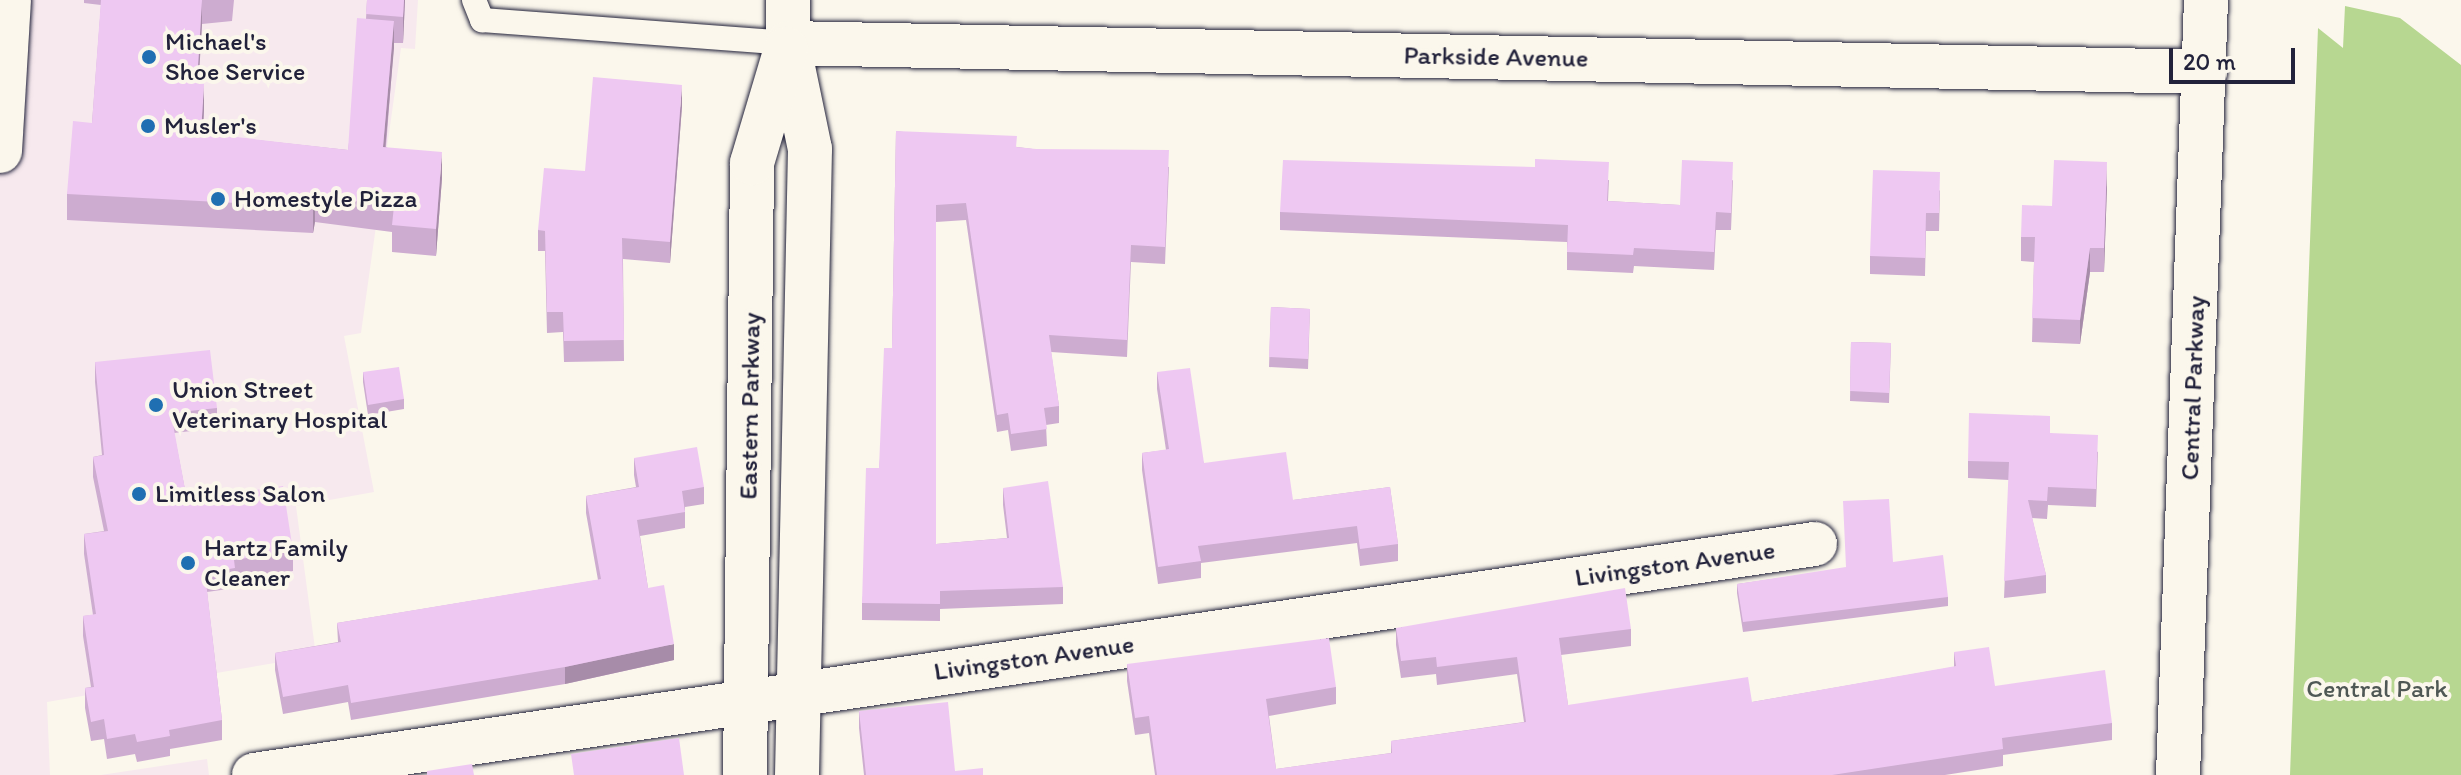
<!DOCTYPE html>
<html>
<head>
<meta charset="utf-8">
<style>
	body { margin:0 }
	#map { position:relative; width:2461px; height:775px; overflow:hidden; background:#fbf7ec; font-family:Itim,sans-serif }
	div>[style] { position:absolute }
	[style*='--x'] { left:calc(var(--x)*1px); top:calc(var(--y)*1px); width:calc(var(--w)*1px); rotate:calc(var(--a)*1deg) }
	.built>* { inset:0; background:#f7e9ee }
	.green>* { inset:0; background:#b7d791 }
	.roads { filter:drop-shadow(0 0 2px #22223b) drop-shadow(0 0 2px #22223b) }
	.lane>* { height:24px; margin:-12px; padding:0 12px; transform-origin:12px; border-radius:12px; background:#fbf7ec }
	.street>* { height:44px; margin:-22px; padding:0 22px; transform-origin:22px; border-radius:22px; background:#fbf7ec }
	.secondary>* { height:44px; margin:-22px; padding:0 22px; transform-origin:22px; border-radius:22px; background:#fbf7ec }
	.wall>* { inset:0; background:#cdacd0 }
	.shaded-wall>* { inset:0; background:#a78ca9 }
	.building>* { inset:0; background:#eec8f2 }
	.dots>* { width:22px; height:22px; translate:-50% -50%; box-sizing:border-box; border:4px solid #fbf7ec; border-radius:50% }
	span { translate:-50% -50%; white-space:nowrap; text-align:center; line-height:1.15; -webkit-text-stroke:8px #fbf7ec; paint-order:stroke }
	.poi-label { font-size:26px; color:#22223b }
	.left { translate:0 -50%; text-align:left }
	.street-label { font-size:26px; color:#22223b }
	.park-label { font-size:26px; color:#4f5855 }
	.scale { position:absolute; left:2169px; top:48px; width:126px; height:36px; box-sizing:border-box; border:4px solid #22223b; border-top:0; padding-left:10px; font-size:24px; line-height:28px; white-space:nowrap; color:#22223b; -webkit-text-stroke:6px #fbf7ec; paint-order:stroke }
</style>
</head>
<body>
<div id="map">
	<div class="built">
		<div style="clip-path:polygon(0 0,418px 0,415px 49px,401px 48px,361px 333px,344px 336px,374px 492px,296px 506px,316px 656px,47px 702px,50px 775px,0 775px)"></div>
		<div style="clip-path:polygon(207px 759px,209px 775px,101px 775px)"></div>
	</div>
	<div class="green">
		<div style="clip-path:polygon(2345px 6px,2400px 18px,2461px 65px,2461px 775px,2290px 775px,2318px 28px,2343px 48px)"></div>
	</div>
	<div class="roads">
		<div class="lane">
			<div style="--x:474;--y:0;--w:22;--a:68"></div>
			<div style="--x:482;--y:20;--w:307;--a:4.3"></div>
		</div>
		<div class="street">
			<div style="--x:788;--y:0;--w:43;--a:90"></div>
			<div style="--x:788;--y:43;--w:108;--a:78.3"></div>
			<div style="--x:810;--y:149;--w:626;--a:91.19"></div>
			<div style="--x:788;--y:43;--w:1417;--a:1.17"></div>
			<div style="--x:254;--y:775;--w:1578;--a:-8.42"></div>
			<div style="--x:745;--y:775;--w:612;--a:-89.34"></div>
			<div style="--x:752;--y:163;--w:119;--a:-73.4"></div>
			<div style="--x:2178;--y:775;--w:776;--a:-87.93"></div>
		</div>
		<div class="secondary">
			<div style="--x:0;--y:151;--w:151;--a:-86.6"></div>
		</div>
	</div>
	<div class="wall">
		<div style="clip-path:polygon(84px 0,234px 0,232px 21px,202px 24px,198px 83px,204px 110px,203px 134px,348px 150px,366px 19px,367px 0,405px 0,403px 43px,394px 43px,386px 147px,442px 178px,436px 256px,392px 252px,392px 232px,315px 222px,313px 233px,67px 220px,67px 194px,92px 123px,101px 5px,84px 3px)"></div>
		<div style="clip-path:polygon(682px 106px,670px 263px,623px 259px,624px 361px,564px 362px,563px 332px,547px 333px,545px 251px,538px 251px,538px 230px,585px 171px)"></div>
		<div style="clip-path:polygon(896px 131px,1169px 167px,1165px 264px,1131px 262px,1127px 357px,1051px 352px,1059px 406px,1059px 423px,1046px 425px,1047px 446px,1011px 451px,1008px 430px,997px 432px,966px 220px,936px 222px,936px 544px,1007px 538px,1003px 505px,1003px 488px,1063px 587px,1063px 604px,940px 609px,940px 621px,862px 620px,862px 603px,879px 468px,892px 348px)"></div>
		<div style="clip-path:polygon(1609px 180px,1608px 201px,1680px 205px,1733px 180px,1731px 230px,1716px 230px,1714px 270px,1634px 266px,1633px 273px,1567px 270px,1567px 242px,1280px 230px,1280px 212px)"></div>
		<div style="clip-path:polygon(2107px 186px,2104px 272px,2090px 272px,2080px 344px,2032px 342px,2034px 262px,2021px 261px,2021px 237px,2052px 206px)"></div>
		<div style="clip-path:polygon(1940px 190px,1939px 231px,1926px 231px,1925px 276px,1870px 274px,1870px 256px)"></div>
		<div style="clip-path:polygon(1271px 307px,1310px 309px,1308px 369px,1269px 367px)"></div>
		<div style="clip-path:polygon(1851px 342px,1891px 343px,1889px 403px,1850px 401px)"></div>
		<div style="clip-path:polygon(95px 362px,217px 408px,217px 428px,174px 433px,187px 500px,293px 551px,293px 571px,235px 580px,235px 588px,207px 592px,222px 720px,222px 740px,170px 749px,170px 756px,137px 762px,135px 754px,107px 759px,104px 739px,91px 741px,85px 708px,85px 688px,91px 687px,83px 636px,83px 616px,93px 615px,84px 554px,84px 534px,104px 531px,93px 477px,93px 457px,102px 455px,95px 382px)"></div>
		<div style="clip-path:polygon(363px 372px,404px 399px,404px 409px,368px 415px,363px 382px)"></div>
		<div style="clip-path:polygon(1157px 372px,1204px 463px,1293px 500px,1390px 487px,1398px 544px,1398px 561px,1360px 566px,1357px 543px,1201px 563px,1201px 578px,1158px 584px,1142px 470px,1142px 453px,1166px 450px,1157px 389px)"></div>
		<div style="clip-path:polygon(2050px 433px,2098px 452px,2096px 507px,2048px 505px,2047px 519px,2032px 518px,2046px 575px,2046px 593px,2004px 598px,2009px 480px,1968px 478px,1968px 461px)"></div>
		<div style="clip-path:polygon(634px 458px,704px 487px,704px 504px,685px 507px,685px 528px,640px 536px,648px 588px,674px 660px,565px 684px,351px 720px,348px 702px,283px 714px,275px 670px,275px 653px,338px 642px,337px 623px,598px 580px,586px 513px,586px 496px,636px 487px,634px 475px)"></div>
		<div style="clip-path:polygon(1893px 562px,1948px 597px,1948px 606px,1743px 632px,1737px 593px,1737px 584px)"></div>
		<div style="clip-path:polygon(1396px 628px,1631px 629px,1631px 646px,1561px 655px,1568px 705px,1752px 702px,1954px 667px,1954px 652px,1995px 686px,2112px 723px,2112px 740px,2003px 755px,2003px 766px,1945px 775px,1155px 775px,1149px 733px,1135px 735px,1127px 681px,1127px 664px,1336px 687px,1336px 704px,1269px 716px,1276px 769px,1391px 753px,1391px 741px,1524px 722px,1517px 674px,1437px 685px,1436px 674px,1401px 678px,1396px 645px)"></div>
		<div style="clip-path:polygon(859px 711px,955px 771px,983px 775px,864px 775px,859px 728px)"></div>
	</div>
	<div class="shaded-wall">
		<div style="clip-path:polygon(202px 0,202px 24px,197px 109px,197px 83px)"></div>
		<div style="clip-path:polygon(404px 0,405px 0,403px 43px,403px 17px)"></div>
		<div style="clip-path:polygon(394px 21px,394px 48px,383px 173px,383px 147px)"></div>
		<div style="clip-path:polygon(204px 84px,204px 110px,201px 160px,201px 133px)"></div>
		<div style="clip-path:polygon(682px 85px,682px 106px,670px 263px,670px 242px)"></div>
		<div style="clip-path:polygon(442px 152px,442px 178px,436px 256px,436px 229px)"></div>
		<div style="clip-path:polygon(2107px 162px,2107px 186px,2104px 272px,2104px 248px)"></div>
		<div style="clip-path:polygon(315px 196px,315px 222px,313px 233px,313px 207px)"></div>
		<div style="clip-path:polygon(2090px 248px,2090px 272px,2080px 344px,2080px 320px)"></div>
		<div style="clip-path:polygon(674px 644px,674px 660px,565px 684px,565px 667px)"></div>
	</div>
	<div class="building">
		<div style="clip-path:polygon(101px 0,202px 0,197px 83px,204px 84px,201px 133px,348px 150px,357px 18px,394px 21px,383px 147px,442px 152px,436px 229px,392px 225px,394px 206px,315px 196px,313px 207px,67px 194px,73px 121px,92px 123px)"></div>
		<div style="clip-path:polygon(367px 0,404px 0,403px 17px,366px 14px)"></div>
		<div style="clip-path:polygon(593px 77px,682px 85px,670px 242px,622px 238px,624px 340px,564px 341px,563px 312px,547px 312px,545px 231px,538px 230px,544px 168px,585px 171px)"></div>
		<div style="clip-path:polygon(896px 131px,1017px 136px,1016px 147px,1036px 149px,1169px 150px,1165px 247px,1131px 245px,1127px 340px,1049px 335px,1059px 406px,1044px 408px,1047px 429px,1011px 434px,1008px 413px,997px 415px,966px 203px,936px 205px,936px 544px,1009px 538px,1003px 488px,1048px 481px,1063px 587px,940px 591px,940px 604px,862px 603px,866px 468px,879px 468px,884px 348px,892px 348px)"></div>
		<div style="clip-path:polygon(1535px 159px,1609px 162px,1607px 201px,1680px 205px,1682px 160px,1733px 162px,1731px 213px,1716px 212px,1714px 252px,1634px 248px,1633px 255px,1567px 252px,1568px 225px,1280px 212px,1283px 160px,1535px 167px)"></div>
		<div style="clip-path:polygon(2054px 160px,2107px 162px,2104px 248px,2090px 248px,2080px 320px,2032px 318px,2035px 237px,2021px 237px,2022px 205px,2052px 206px)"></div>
		<div style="clip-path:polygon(1873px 170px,1940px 172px,1939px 213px,1926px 213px,1925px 258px,1870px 256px)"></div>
		<div style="clip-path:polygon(1271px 307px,1310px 309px,1308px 359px,1269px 357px)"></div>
		<div style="clip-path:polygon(1851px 342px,1891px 343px,1889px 393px,1850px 391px)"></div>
		<div style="clip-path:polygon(210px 350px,217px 408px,171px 413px,187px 500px,283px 486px,293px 551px,234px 560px,235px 568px,205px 573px,222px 720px,169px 730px,170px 736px,137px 742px,135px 734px,107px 739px,104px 719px,91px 722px,85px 688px,94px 687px,83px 616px,96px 614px,84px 534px,108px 531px,93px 457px,104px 455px,95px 362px)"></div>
		<div style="clip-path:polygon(399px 367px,404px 399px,368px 405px,363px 372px)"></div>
		<div style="clip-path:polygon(1190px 368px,1204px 463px,1286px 452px,1293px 500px,1390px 487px,1398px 544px,1360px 549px,1357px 526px,1198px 546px,1201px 561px,1158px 567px,1142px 453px,1169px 449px,1157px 372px)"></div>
		<div style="clip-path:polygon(1969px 413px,2050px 416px,2050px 433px,2098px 435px,2096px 489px,2048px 487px,2047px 501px,2028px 500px,2046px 575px,2004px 581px,2009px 462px,1968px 461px)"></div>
		<div style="clip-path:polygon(697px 447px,704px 487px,682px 491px,685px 512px,637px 520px,648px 588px,664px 585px,674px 644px,565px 667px,351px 703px,348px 685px,283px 697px,275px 653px,341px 642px,337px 623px,601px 579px,586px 496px,639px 487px,634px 458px)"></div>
		<div style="clip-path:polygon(1889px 499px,1893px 562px,1943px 555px,1948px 597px,1743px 622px,1737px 584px,1846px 567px,1843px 501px)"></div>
		<div style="clip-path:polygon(1625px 588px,1631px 629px,1559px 638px,1568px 705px,1748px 677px,1752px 702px,1956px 666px,1954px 652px,1989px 647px,1995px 686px,2105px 670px,2112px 723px,2002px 738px,2003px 749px,1832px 775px,1157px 775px,1149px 716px,1135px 718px,1127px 664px,1329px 638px,1336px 687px,1266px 699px,1276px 769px,1392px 753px,1391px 741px,1526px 722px,1517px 657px,1437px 667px,1436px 657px,1401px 661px,1396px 628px)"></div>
		<div style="clip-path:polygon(948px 702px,955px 771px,983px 768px,983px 775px,866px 775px,859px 711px)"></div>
		<div style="clip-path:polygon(679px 738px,684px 775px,574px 775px,571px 754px)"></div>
		<div style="clip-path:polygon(472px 764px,474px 775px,427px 775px,427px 771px)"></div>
	</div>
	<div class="dots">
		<div style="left:149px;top:57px;background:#1f6fb2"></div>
		<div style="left:148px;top:126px;background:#1f6fb2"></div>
		<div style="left:218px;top:199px;background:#1f6fb2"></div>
		<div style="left:156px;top:405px;background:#1f6fb2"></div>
		<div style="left:139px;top:494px;background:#1f6fb2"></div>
		<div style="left:188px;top:563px;background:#1f6fb2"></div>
	</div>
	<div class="poi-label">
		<span class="left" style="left:165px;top:57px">Michael's<br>Shoe Service</span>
		<span class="left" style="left:164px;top:126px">Musler's</span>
		<span class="left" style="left:234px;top:199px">Homestyle Pizza</span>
		<span class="left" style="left:172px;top:405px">Union Street<br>Veterinary Hospital</span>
		<span class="left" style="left:155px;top:494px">Limitless Salon</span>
		<span class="left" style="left:204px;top:563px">Hartz Family<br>Cleaner</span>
	</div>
	<div class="street-label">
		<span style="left:1496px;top:57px;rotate:1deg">Parkside Avenue</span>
		<span style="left:2193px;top:388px;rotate:-88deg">Central Parkway</span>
		<span style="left:750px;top:406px;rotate:-89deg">Eastern Parkway</span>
		<span style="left:1675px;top:564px;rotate:-8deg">Livingston Avenue</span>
		<span style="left:1034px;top:658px;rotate:-8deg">Livingston Avenue</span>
	</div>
	<div class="park-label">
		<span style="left:2377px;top:689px">Central Park</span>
	</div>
	<div class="scale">20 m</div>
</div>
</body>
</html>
